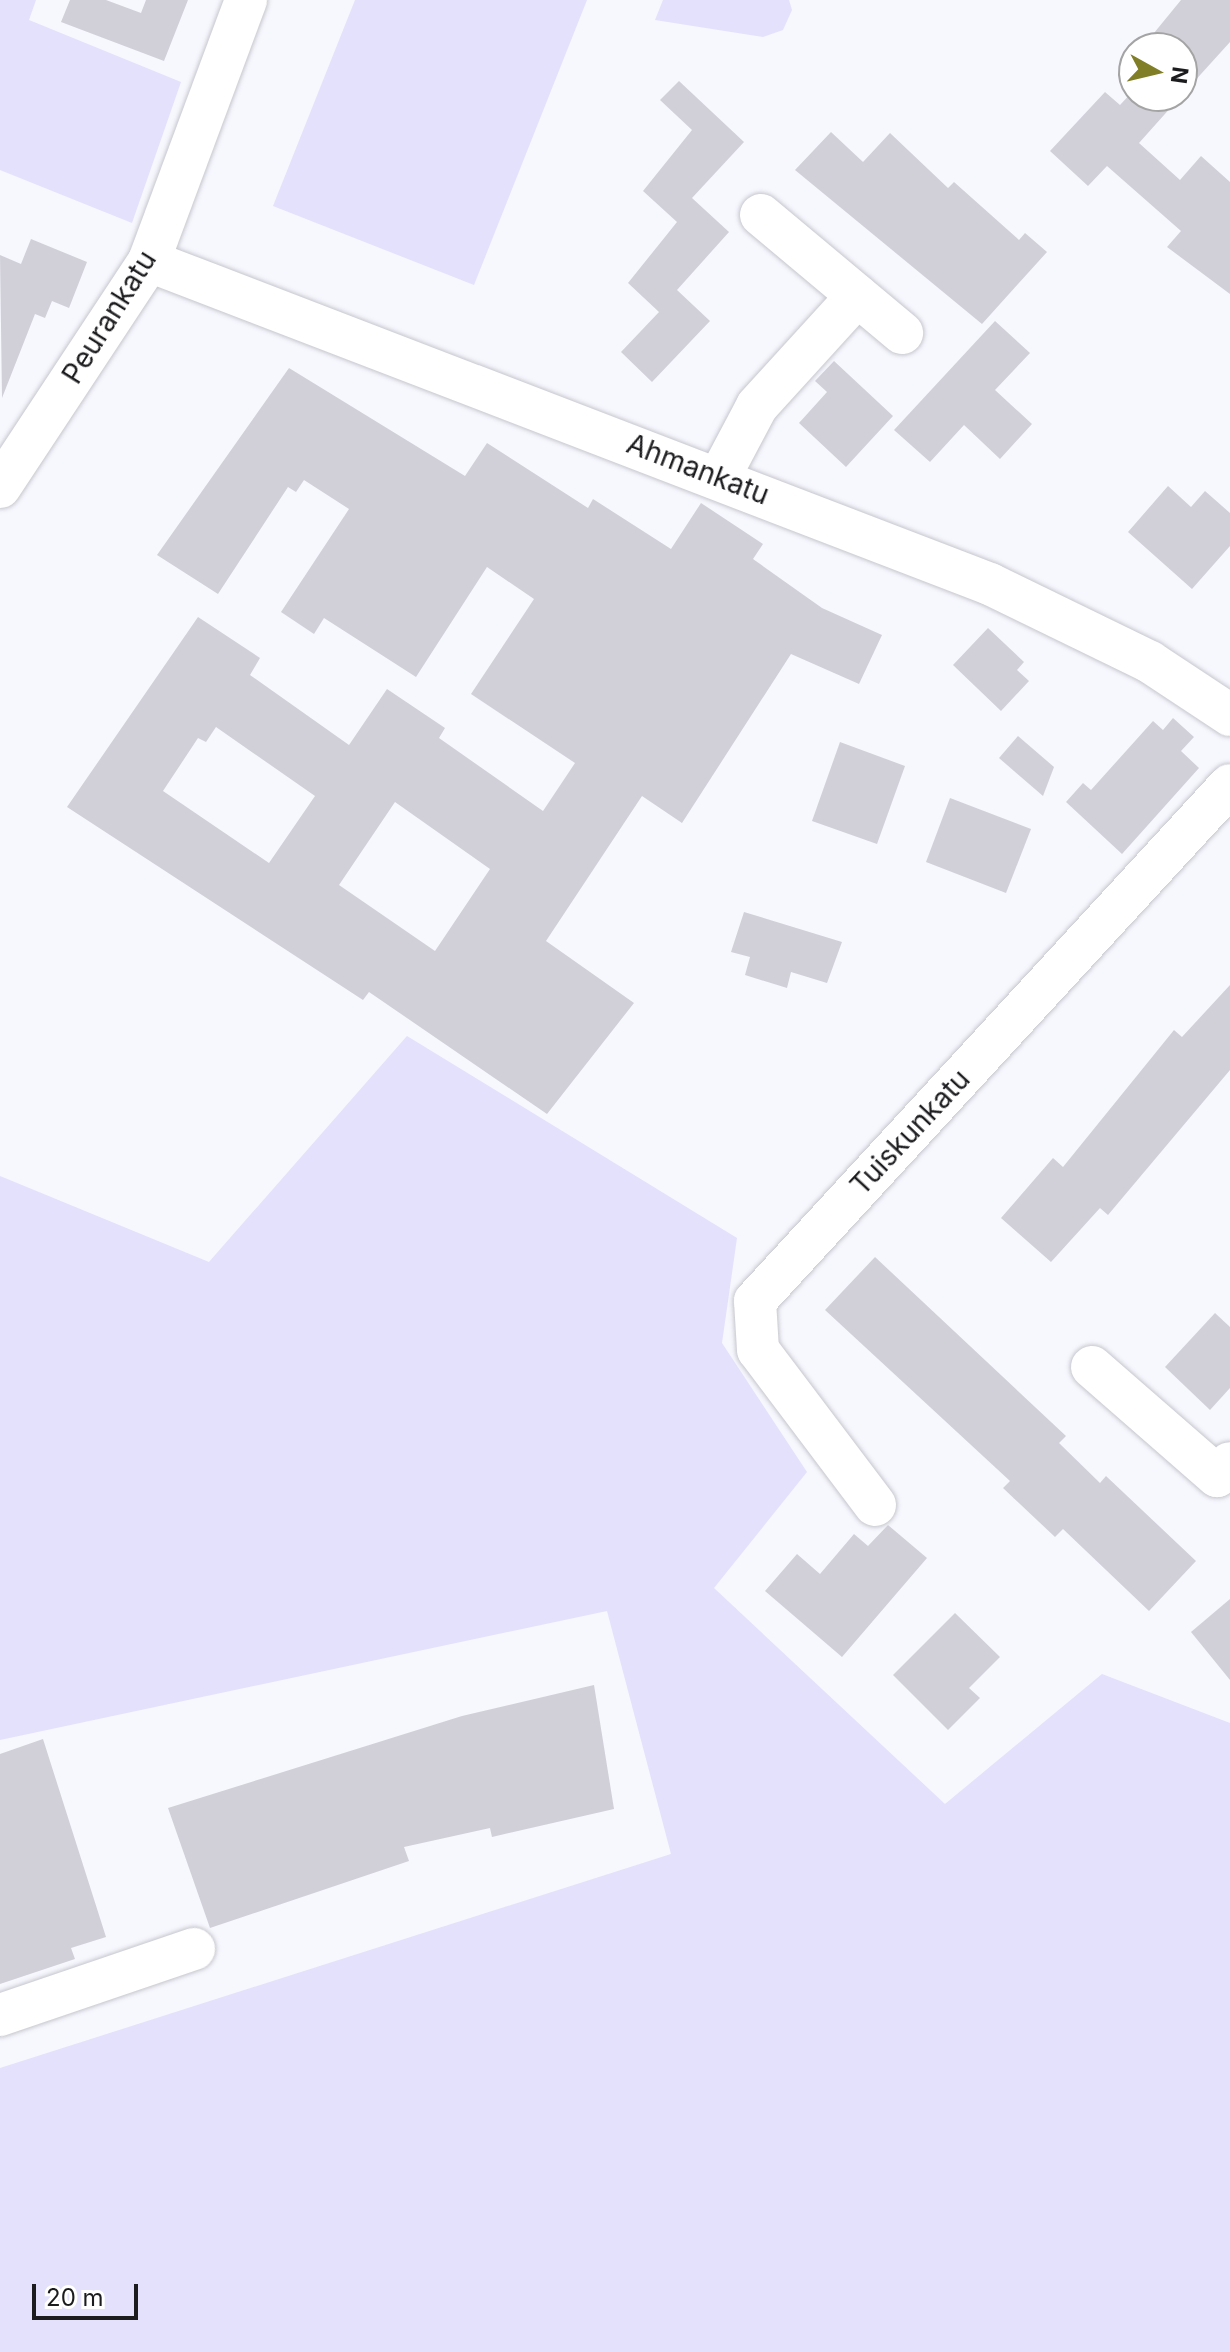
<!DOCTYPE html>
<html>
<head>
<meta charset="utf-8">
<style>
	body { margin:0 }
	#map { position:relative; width:1230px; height:2352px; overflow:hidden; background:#f7f7fe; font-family:Inter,sans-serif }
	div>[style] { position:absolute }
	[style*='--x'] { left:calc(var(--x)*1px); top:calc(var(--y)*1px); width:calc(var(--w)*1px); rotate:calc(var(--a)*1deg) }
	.green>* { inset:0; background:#e3e1fc }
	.building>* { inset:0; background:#d1d0d9 }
	.roads { filter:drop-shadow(0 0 2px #c6c6ce) drop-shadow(0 0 2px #c6c6ce) }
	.minor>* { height:42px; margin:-21px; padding:0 21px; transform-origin:21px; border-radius:21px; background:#fff }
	span { translate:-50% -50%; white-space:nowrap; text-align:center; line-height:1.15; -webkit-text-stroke:6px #fff; paint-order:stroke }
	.street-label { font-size:28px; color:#1c1c1f }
	.north { position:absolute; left:1118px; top:32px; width:80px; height:80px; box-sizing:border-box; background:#fff; border:2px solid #a4a4a5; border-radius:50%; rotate:98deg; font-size:22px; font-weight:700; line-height:32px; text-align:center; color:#1c1c1f }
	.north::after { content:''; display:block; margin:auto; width:28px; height:36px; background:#807f27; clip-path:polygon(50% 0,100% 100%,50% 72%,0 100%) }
	.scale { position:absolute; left:32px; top:2284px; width:106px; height:36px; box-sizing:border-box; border:4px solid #1c1c1f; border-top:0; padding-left:10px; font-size:24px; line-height:28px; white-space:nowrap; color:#1c1c1f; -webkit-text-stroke:6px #fff; paint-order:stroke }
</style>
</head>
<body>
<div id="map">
	<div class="green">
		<div style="clip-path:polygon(0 0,36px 0,29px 20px,181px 82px,132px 223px,0 170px)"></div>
		<div style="clip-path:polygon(355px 0,587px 0,474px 285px,273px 206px)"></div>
		<div style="clip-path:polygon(663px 0,789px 0,792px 10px,783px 30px,763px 37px,655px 20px)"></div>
		<div style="clip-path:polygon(407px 1036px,737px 1238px,722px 1343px,807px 1472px,714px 1588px,945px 1804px,1102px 1674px,1230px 1723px,1230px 2352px,0 2352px,0 2068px,671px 1854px,607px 1611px,0 1740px,0 1176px,209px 1262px)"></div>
	</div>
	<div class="building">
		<div style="clip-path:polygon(70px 0,106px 0,141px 13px,146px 0,188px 0,164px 61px,61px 22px)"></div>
		<div style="clip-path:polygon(1181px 0,1230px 0,1230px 42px,1182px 95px,1182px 48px,1154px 33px)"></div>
		<div style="clip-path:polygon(679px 81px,744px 142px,692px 198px,729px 232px,677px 290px,710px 321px,652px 382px,621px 352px,659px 312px,628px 283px,677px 222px,643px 191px,692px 130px,660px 100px)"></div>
		<div style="clip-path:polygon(1134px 90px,1134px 96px,1181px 96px,1139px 143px,1180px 180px,1201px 156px,1230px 182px,1230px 294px,1167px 247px,1181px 231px,1107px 166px,1088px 186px,1050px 151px,1105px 92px,1120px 105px)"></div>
		<div style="clip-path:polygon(831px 132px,863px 162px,890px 133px,948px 188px,954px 182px,1019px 240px,1025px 233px,1047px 252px,982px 324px,795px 170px)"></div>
		<div style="clip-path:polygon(31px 239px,87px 262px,69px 308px,52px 301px,45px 318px,35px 314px,2px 398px,0 255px,21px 264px)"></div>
		<div style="clip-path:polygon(995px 321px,1030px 353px,995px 390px,1032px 424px,1000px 459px,964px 425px,930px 462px,894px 430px)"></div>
		<div style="clip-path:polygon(834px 361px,893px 416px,846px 467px,799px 423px,827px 392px,815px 381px)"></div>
		<div style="clip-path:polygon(evenodd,289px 368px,465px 476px,487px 443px,588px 508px,593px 499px,671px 549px,701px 503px,763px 544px,753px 559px,822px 608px,882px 635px,859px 684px,791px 654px,682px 823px,642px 796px,546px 941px,634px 1003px,547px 1114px,369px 992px,363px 1000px,67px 807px,198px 617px,260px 658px,250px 675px,349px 745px,387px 689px,445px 728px,439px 738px,543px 811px,575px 763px,471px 694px,534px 599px,487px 567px,416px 677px,324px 618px,314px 634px,281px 612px,349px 509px,304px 480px,296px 492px,288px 487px,218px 594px,157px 555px,289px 368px,216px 727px,315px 796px,269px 863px,163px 791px,198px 738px,206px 742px,216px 727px,289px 368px,395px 802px,490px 869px,435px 951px,339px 885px,395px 802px)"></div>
		<div style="clip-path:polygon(1168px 486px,1191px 507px,1205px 491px,1230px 513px,1230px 546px,1192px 589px,1128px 532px)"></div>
		<div style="clip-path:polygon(988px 628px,1024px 662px,1017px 670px,1029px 681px,1001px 711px,953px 665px)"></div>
		<div style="clip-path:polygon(1173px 718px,1194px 737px,1181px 751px,1199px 768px,1122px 854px,1066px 802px,1083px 783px,1091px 790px,1153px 721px,1163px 730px)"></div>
		<div style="clip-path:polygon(1018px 736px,1054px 767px,1043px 796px,999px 758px)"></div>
		<div style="clip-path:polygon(840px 742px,905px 766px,877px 844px,812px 821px)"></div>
		<div style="clip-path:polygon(950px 798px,1031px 829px,1006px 893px,926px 862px)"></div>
		<div style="clip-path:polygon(744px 912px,842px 942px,827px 983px,791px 972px,787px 988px,745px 975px,750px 957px,731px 952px)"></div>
		<div style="clip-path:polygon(1230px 985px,1230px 1070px,1108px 1215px,1100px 1208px,1051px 1262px,1001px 1218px,1053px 1158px,1063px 1167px,1174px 1030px,1182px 1037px)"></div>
		<div style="clip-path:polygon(875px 1257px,1066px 1436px,1059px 1443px,1100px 1483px,1106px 1476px,1196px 1561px,1149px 1611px,1063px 1529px,1055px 1537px,1003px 1488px,1010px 1481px,825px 1310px)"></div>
		<div style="clip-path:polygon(1215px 1313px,1230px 1327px,1230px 1388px,1210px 1410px,1165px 1367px)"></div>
		<div style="clip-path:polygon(888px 1525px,927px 1558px,842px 1657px,765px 1591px,797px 1554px,820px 1574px,854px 1534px,868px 1546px)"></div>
		<div style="clip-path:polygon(1230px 1599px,1230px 1680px,1191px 1632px)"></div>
		<div style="clip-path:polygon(955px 1613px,1000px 1657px,969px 1688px,980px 1698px,948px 1730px,893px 1675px)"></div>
		<div style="clip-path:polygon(594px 1685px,614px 1809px,492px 1837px,490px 1828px,404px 1847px,409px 1861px,210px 1928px,168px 1808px,462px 1716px)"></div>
		<div style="clip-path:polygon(43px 1739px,106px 1937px,71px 1948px,75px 1959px,0 1984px,0 1754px)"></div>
	</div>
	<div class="roads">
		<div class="minor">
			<div style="--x:761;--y:215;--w:184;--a:39.9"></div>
			<div style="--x:149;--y:261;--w:901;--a:21.01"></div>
			<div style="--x:990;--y:584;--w:178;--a:26"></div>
			<div style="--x:1150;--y:662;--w:96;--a:33.5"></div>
			<div style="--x:720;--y:476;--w:79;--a:-62.1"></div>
			<div style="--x:757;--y:406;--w:149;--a:-47.7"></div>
			<div style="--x:0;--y:487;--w:271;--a:-56.6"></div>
			<div style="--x:149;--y:261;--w:278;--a:-69.6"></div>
			<div style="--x:1092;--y:1367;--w:166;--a:41.1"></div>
			<div style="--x:1217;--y:1476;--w:18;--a:-45"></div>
			<div style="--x:875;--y:1505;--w:194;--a:-127"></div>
			<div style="--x:758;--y:1350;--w:49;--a:-93.5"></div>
			<div style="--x:755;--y:1301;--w:701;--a:-47.37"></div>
			<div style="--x:0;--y:2015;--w:205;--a:-18.8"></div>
		</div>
	</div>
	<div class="street-label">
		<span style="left:109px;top:317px;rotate:-58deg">Peurankatu</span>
		<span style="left:698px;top:469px;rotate:21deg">Ahmankatu</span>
		<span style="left:910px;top:1132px;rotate:-47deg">Tuiskunkatu</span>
	</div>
	<div class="north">N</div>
	<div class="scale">20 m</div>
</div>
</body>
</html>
